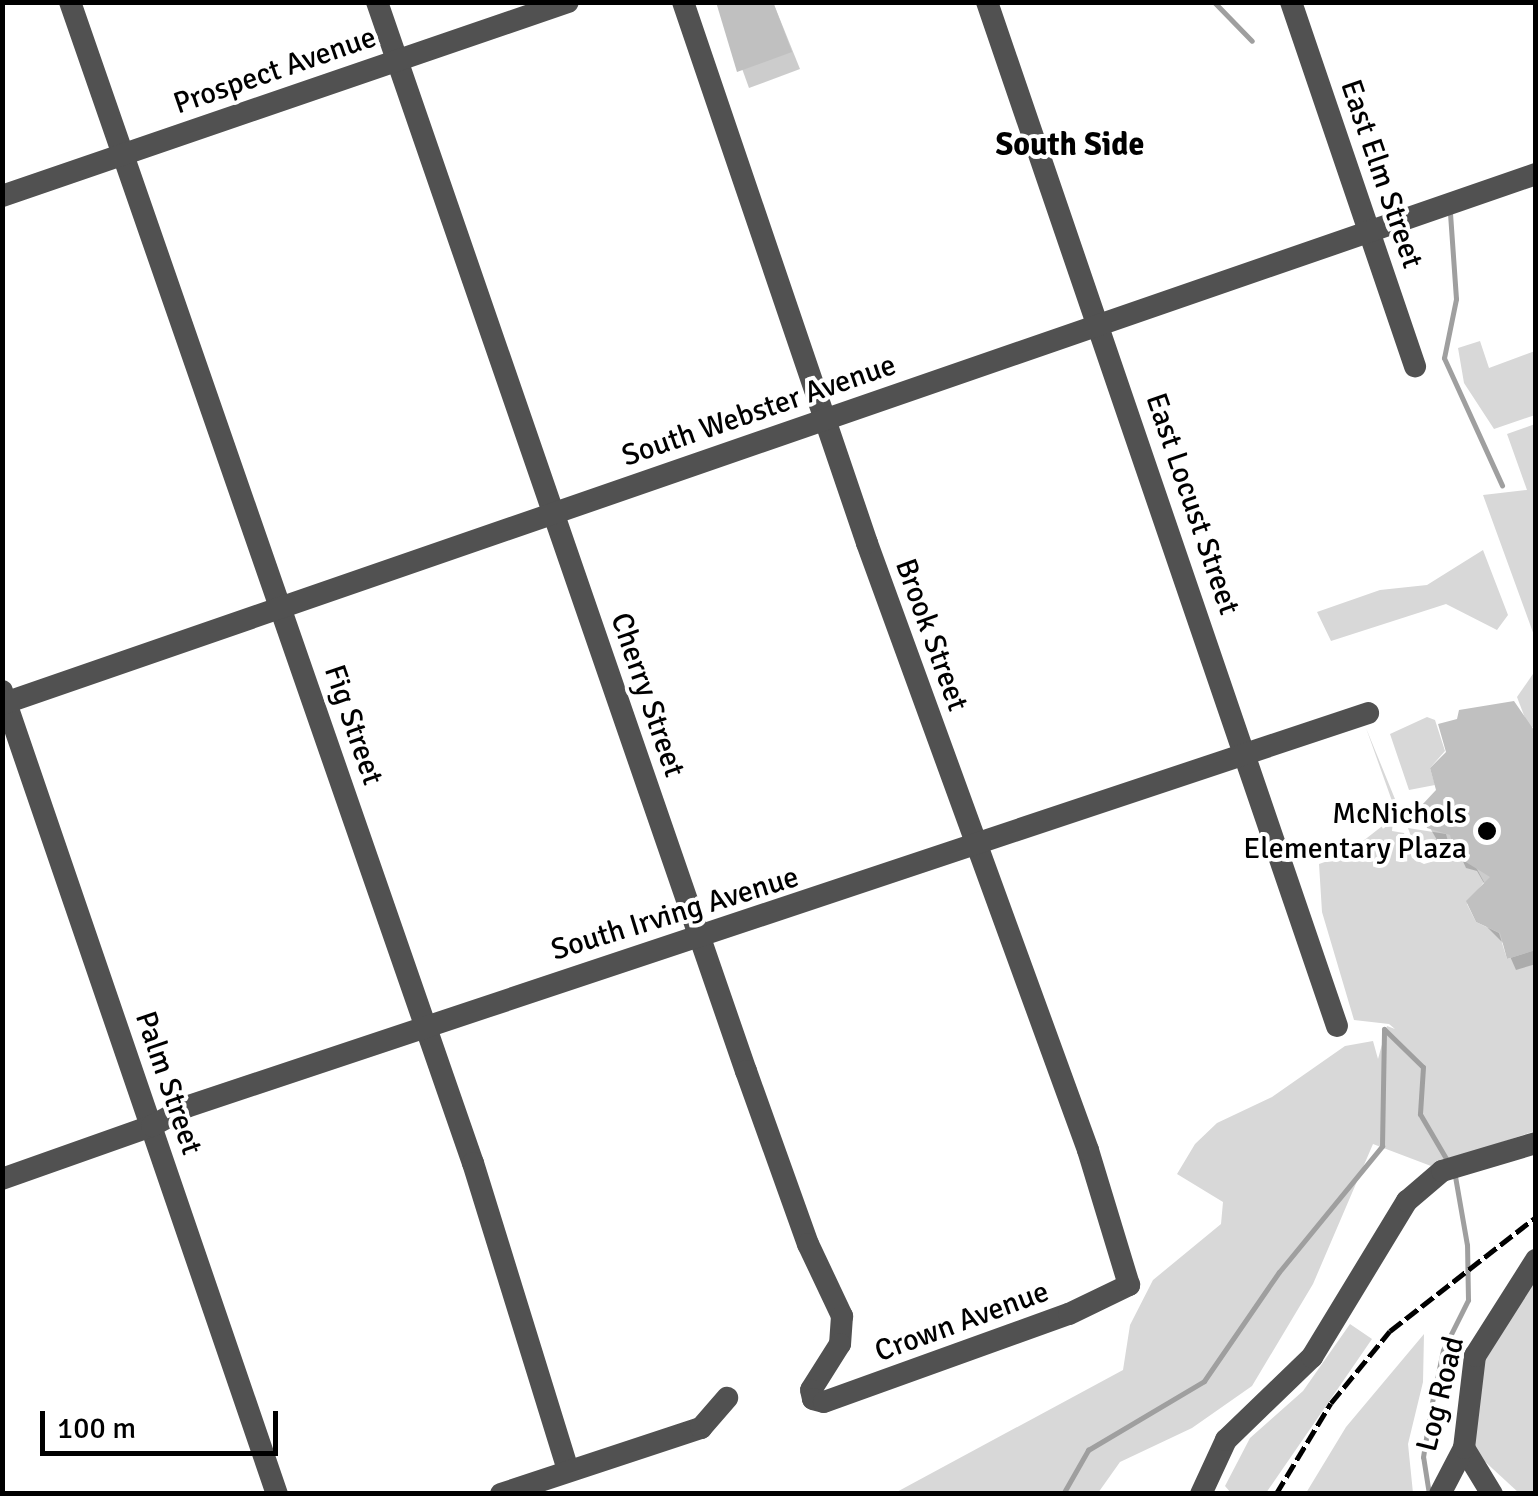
<!DOCTYPE html>
<html>
<head>
<meta charset="utf-8">
<style>
	body { margin:0 }
	#map { position:relative; width:1538px; height:1496px; overflow:hidden; background:#fff; font-family:Signika,sans-serif }
	div>[style] { position:absolute }
	[style*='--x'] { left:calc(var(--x)*1px); top:calc(var(--y)*1px); width:calc(var(--w)*1px); rotate:calc(var(--a)*1deg) }
	.green>* { inset:0; background:#d8d8d8 }
	.shadow>* { inset:0; background:#0003 }
	.stream>* { height:5px; margin:-2.5px; padding:0 2.5px; transform-origin:2.5px; border-radius:2.5px; background:#9f9f9f }
	.building>* { inset:0; background:#c0c0c0 }
	.minor>* { height:22px; margin:-11px; padding:0 11px; transform-origin:11px; border-radius:11px; background:#515151 }
	.rail>* { height:5px; margin-top:-2.5px; transform-origin:0; background:repeating-linear-gradient(90deg,#000 0 15px,transparent 0 20px) }
	.dots>* { width:28px; height:28px; translate:-50% -50%; box-sizing:border-box; border:5px solid #fff; border-radius:50% }
	span { translate:-50% -50%; white-space:nowrap; text-align:center; line-height:1.15; -webkit-text-stroke:8px #fff; paint-order:stroke }
	.street-label { font-size:30px; color:#000 }
	.poi-label { font-size:30px; color:#000 }
	.right { translate:-100% -50%; text-align:right }
	.neighbourhood-label { font-size:32px; color:#000; font-weight:700 }
	.frame { position:absolute; inset:0; border:5px solid #000; pointer-events:none }
	.scale { position:absolute; left:40px; top:1411px; width:238px; height:45px; box-sizing:border-box; border:5px solid #000; border-top:0; padding-left:12px; font-size:30px; line-height:35px; white-space:nowrap; color:#000; -webkit-text-stroke:8px #fff; paint-order:stroke }
</style>
</head>
<body>
<div id="map">
	<div class="green">
		<div style="clip-path:polygon(1480px 341px,1489px 368px,1535px 351px,1535px 415px,1494px 429px,1464px 383px,1458px 348px)"></div>
		<div style="clip-path:polygon(1535px 424px,1536px 424px,1535px 638px,1483px 495px,1527px 490px,1507px 434px)"></div>
		<div style="clip-path:polygon(1483px 550px,1508px 615px,1497px 630px,1446px 604px,1331px 641px,1317px 612px,1380px 590px,1427px 585px)"></div>
		<div style="clip-path:polygon(1535px 671px,1535px 728px,1528px 726px,1517px 697px)"></div>
		<div style="clip-path:polygon(1427px 717px,1435px 720px,1445px 751px,1430px 768px,1435px 785px,1409px 790px,1390px 734px)"></div>
		<div style="clip-path:polygon(1366px 728px,1395px 799px,1392px 831px,1404px 833px,1412px 858px,1424px 864px,1455px 855px,1472px 860px,1484px 882px,1467px 904px,1476px 922px,1499px 933px,1507px 959px,1535px 950px,1535px 1131px,1431px 1166px,1373px 1144px,1313px 1284px,1252px 1386px,1192px 1428px,1120px 1462px,1098px 1493px,893px 1494px,1123px 1370px,1130px 1325px,1153px 1280px,1221px 1224px,1223px 1202px,1177px 1174px,1195px 1144px,1217px 1123px,1272px 1097px,1345px 1046px,1373px 1041px,1378px 1059px,1387px 1026px,1395px 1029px,1389px 1024px,1354px 1020px,1322px 912px,1319px 864px,1345px 855px,1390px 820px,1392px 801px)"></div>
		<div style="clip-path:polygon(1408px 828px,1446px 834px,1451px 852px,1419px 859px)"></div>
		<div style="clip-path:polygon(1535px 1269px,1535px 1493px,1519px 1493px,1468px 1446px,1479px 1363px)"></div>
		<div style="clip-path:polygon(1350px 1324px,1372px 1339px,1266px 1493px,1231px 1493px,1225px 1486px,1250px 1438px,1303px 1391px)"></div>
		<div style="clip-path:polygon(1424px 1334px,1423px 1382px,1408px 1444px,1413px 1493px,1306px 1493px,1346px 1427px)"></div>
	</div>
	<div class="shadow">
		<div style="clip-path:polygon(718px 2px,773px 2px,800px 69px,749px 88px)"></div>
		<div style="clip-path:polygon(1536px 736px,1536px 964px,1516px 970px,1505px 945px,1472px 912px,1485px 885px,1477px 871px,1466px 868px,1456px 846px,1437px 840px,1430px 828px)"></div>
	</div>
	<div class="stream">
		<div style="--x:1214;--y:2;--w:54;--a:45.7"></div>
		<div style="--x:1450;--y:213;--w:86;--a:86"></div>
		<div style="--x:1456;--y:299;--w:60;--a:101.5"></div>
		<div style="--x:1444;--y:358;--w:140;--a:65.5"></div>
		<div style="--x:1384;--y:1029;--w:54;--a:44.3"></div>
		<div style="--x:1423;--y:1067;--w:47;--a:93.7"></div>
		<div style="--x:1420;--y:1114;--w:56;--a:59.7"></div>
		<div style="--x:1063;--y:1494;--w:51;--a:-60.4"></div>
		<div style="--x:1088;--y:1450;--w:135;--a:-30.7"></div>
		<div style="--x:1204;--y:1381;--w:132;--a:-55.5"></div>
		<div style="--x:1279;--y:1272;--w:163;--a:-50.7"></div>
		<div style="--x:1382;--y:1146;--w:117;--a:-89"></div>
		<div style="--x:1429;--y:1494;--w:37;--a:-99"></div>
		<div style="--x:1423;--y:1457;--w:51;--a:-80.9"></div>
		<div style="--x:1431;--y:1407;--w:58;--a:-78.1"></div>
		<div style="--x:1443;--y:1350;--w:56;--a:-63.4"></div>
		<div style="--x:1468;--y:1300;--w:55;--a:-91"></div>
		<div style="--x:1467;--y:1245;--w:70;--a:-99.9"></div>
	</div>
	<div class="building">
		<div style="clip-path:polygon(716px 2px,773px 2px,792px 52px,737px 72px)"></div>
		<div style="clip-path:polygon(1514px 701px,1536px 733px,1536px 950px,1507px 959px,1500px 933px,1476px 922px,1466px 901px,1490px 877px,1456px 856px,1450px 835px,1427px 828px,1421px 806px,1436px 790px,1430px 768px,1446px 752px,1438px 724px,1457px 719px,1459px 710px)"></div>
	</div>
	<div class="minor">
		<div style="--x:70;--y:2;--w:1229;--a:70.86"></div>
		<div style="--x:473;--y:1163;--w:321;--a:72.8"></div>
		<div style="--x:377;--y:2;--w:1131;--a:70.96"></div>
		<div style="--x:746;--y:1071;--w:184;--a:70.3"></div>
		<div style="--x:808;--y:1244;--w:80;--a:64.7"></div>
		<div style="--x:842;--y:1316;--w:28;--a:94"></div>
		<div style="--x:840;--y:1344;--w:54;--a:122.2"></div>
		<div style="--x:811;--y:1390;--w:9;--a:77"></div>
		<div style="--x:813;--y:1399;--w:11;--a:15"></div>
		<div style="--x:824;--y:1402;--w:260;--a:-19.8"></div>
		<div style="--x:1069;--y:1314;--w:67;--a:-25.8"></div>
		<div style="--x:1129;--y:1285;--w:141;--a:-106.9"></div>
		<div style="--x:1088;--y:1150;--w:646;--a:-110.01"></div>
		<div style="--x:867;--y:543;--w:571;--a:-108.78"></div>
		<div style="--x:987;--y:2;--w:1082;--a:71.13"></div>
		<div style="--x:1291;--y:2;--w:385;--a:71.2"></div>
		<div style="--x:2;--y:196;--w:598;--a:-18.92"></div>
		<div style="--x:2;--y:691;--w:849;--a:71.1"></div>
		<div style="--x:2;--y:704;--w:1623;--a:-19.06"></div>
		<div style="--x:2;--y:1179;--w:159;--a:-19.5"></div>
		<div style="--x:152;--y:1126;--w:39;--a:-29"></div>
		<div style="--x:186;--y:1107;--w:1246;--a:-18.43"></div>
		<div style="--x:1464;--y:1448;--w:54;--a:58.7"></div>
		<div style="--x:501;--y:1494;--w:211;--a:-18.3"></div>
		<div style="--x:701;--y:1428;--w:40;--a:-49"></div>
		<div style="--x:1201;--y:1494;--w:60;--a:-65.2"></div>
		<div style="--x:1226;--y:1440;--w:120;--a:-44"></div>
		<div style="--x:1312;--y:1357;--w:183;--a:-58.7"></div>
		<div style="--x:1407;--y:1201;--w:46;--a:-40.6"></div>
		<div style="--x:1442;--y:1171;--w:98;--a:-16.6"></div>
		<div style="--x:1440;--y:1494;--w:52;--a:-62.4"></div>
		<div style="--x:1464;--y:1448;--w:93;--a:-83.2"></div>
		<div style="--x:1475;--y:1356;--w:114;--a:-57.6"></div>
	</div>
	<div class="rail">
		<div style="--x:1276;--y:1494;--w:106;--a:-58.9"></div>
		<div style="--x:1331;--y:1403;--w:93;--a:-50.7"></div>
		<div style="--x:1390;--y:1331;--w:185;--a:-38"></div>
	</div>
	<div class="dots">
		<div style="left:1487px;top:831px;background:#000"></div>
	</div>
	<div class="street-label">
		<span style="left:275px;top:71px;rotate:-19deg">Prospect Avenue</span>
		<span style="left:1381px;top:174px;rotate:71deg">East Elm Street</span>
		<span style="left:759px;top:411px;rotate:-19deg">South Webster Avenue</span>
		<span style="left:1192px;top:504px;rotate:71deg">East Locust Street</span>
		<span style="left:931px;top:635px;rotate:70deg">Brook Street</span>
		<span style="left:647px;top:695px;rotate:71deg">Cherry Street</span>
		<span style="left:353px;top:725px;rotate:71deg">Fig Street</span>
		<span style="left:675px;top:914px;rotate:-17deg">South Irving Avenue</span>
		<span style="left:168px;top:1083px;rotate:71deg">Palm Street</span>
		<span style="left:962px;top:1322px;rotate:-20deg">Crown Avenue</span>
		<span style="left:1441px;top:1394px;rotate:-76deg">Log Road</span>
	</div>
	<div class="poi-label">
		<span class="right" style="left:1467px;top:831px">McNichols<br>Elementary Plaza</span>
	</div>
	<div class="neighbourhood-label">
		<span style="left:1070px;top:145px">South Side</span>
	</div>
	<div class="frame"></div>
	<div class="scale">100 m</div>
</div>
</body>
</html>
